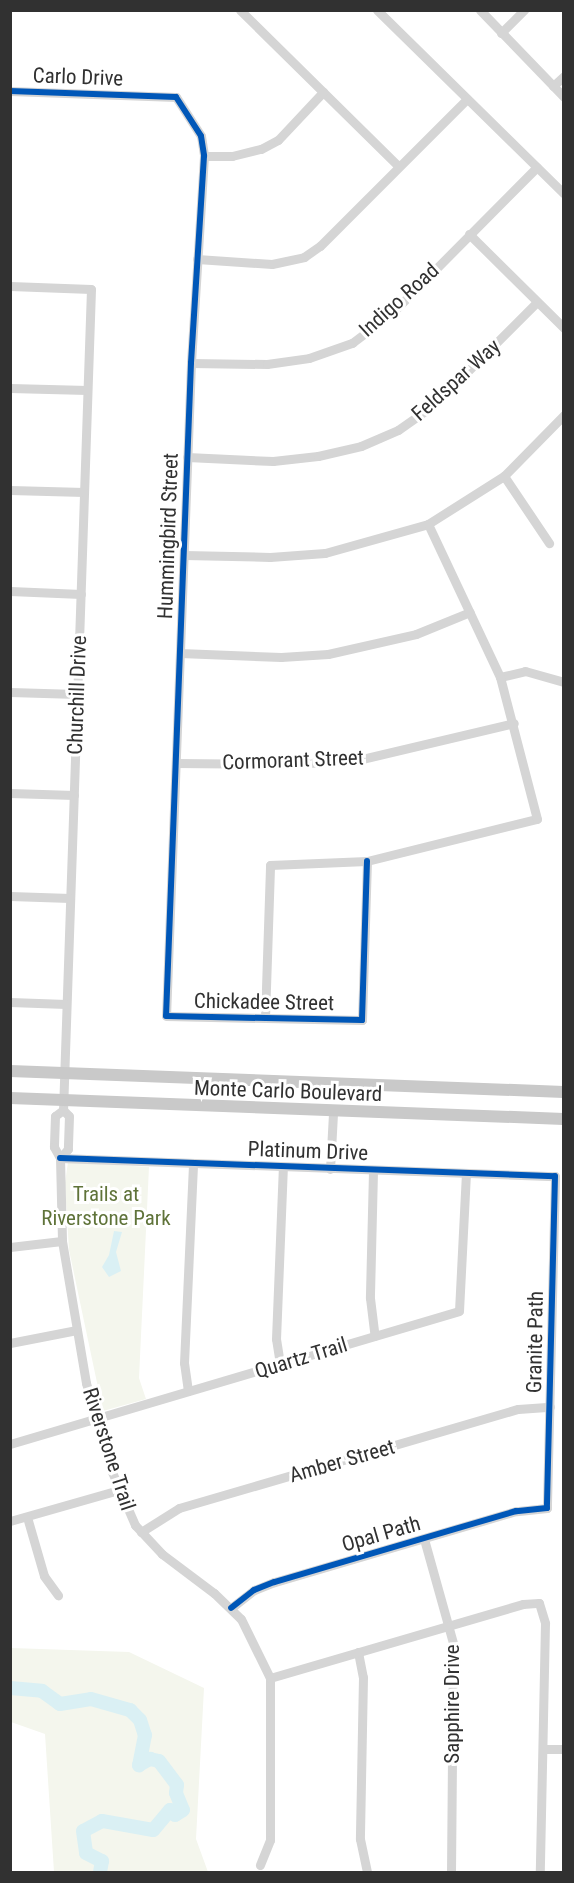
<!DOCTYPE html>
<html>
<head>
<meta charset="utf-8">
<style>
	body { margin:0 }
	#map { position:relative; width:574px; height:1883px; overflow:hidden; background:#fff; font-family:"Roboto Condensed",sans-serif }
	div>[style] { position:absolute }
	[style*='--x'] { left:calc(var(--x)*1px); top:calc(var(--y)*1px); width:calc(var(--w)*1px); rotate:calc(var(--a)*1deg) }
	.green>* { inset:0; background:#f4f6ed }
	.water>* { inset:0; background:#daf0f4 }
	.river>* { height:14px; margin:-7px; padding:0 7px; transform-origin:7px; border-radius:7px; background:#daf0f4 }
	.minor>* { height:9px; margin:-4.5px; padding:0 4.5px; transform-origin:4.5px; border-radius:4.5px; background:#d5d5d5 }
	.major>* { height:12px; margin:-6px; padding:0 6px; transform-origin:6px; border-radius:6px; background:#c9c9c9 }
	.cycleway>* { height:6px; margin:-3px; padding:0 3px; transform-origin:3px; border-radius:3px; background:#0057b8 }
	span { translate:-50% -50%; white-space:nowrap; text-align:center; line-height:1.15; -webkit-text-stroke:6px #fff; paint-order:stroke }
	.street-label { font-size:21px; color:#313131 }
	.park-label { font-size:21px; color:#5f7339 }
	.frame { position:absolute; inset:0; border:12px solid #313131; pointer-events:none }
</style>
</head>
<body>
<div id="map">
	<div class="green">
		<div style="clip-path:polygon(68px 1162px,149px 1167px,139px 1378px,146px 1399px,103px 1411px,69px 1250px,65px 1183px)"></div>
		<div style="clip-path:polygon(11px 1648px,129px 1652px,204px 1688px,196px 1839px,208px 1872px,54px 1872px,45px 1734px,11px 1722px)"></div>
	</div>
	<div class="water">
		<div style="clip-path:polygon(114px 1231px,122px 1232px,116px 1252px,121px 1271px,109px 1277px,102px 1267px,109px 1255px)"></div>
	</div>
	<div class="river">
		<div style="--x:10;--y:1688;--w:32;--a:5"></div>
		<div style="--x:42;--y:1691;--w:22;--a:36"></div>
		<div style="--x:60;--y:1704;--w:31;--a:-9"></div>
		<div style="--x:91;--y:1699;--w:41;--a:15.8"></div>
		<div style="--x:130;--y:1710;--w:14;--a:45"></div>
		<div style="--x:140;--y:1720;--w:16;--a:72"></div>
		<div style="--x:145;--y:1735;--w:31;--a:101"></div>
		<div style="--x:139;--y:1765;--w:13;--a:-29"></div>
		<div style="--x:150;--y:1759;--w:9;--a:13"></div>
		<div style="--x:159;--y:1761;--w:30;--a:53"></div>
		<div style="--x:177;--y:1785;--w:8;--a:97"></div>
		<div style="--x:176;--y:1793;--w:18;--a:68"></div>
		<div style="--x:183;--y:1810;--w:9;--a:148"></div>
		<div style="--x:175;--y:1815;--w:7;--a:-135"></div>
		<div style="--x:170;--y:1810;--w:26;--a:130"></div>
		<div style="--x:153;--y:1830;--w:52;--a:-170"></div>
		<div style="--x:102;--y:1821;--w:21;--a:152"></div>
		<div style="--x:83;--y:1831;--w:22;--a:82"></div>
		<div style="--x:86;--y:1853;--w:18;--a:27"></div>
		<div style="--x:102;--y:1861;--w:11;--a:100"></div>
	</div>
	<div class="minor">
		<div style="--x:240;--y:10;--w:222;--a:44.6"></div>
		<div style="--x:377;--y:10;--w:262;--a:44.5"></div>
		<div style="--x:480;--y:10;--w:121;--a:46"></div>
		<div style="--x:501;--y:33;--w:33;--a:-45"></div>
		<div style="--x:553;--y:86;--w:15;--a:-42"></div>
		<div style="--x:10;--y:91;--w:166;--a:2.1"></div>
		<div style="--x:176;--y:97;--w:46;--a:57.3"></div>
		<div style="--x:201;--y:136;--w:20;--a:81"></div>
		<div style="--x:204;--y:156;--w:207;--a:93.6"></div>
		<div style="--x:191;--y:363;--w:653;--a:92.19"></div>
		<div style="--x:166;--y:1016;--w:196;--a:1.2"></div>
		<div style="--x:362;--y:1020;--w:159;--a:-88.2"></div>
		<div style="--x:204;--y:156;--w:28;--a:0"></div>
		<div style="--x:232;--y:156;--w:30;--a:-14"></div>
		<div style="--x:261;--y:149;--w:19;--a:-28"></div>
		<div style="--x:278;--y:140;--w:66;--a:-46.8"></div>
		<div style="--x:469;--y:234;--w:134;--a:44.7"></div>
		<div style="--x:197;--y:259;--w:75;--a:3.8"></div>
		<div style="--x:272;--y:264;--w:33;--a:-12"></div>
		<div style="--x:304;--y:257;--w:19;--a:-35"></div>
		<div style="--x:320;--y:246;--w:208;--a:-45"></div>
		<div style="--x:10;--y:286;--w:81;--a:2.1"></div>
		<div style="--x:91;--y:289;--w:821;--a:91.95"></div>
		<div style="--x:63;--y:1110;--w:8;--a:45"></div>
		<div style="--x:69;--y:1116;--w:33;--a:92"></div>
		<div style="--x:68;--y:1149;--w:12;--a:132"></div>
		<div style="--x:191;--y:363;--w:76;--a:0.8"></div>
		<div style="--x:267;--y:364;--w:42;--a:-8.1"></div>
		<div style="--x:309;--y:358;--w:46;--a:-19.2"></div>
		<div style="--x:352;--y:343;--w:51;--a:-37.1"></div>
		<div style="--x:393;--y:312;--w:204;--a:-45.2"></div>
		<div style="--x:10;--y:388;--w:77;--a:1.5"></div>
		<div style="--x:187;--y:457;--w:86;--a:2.7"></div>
		<div style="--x:273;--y:461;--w:45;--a:-6.3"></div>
		<div style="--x:318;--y:456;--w:44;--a:-13.1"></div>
		<div style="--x:361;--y:446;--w:40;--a:-23.4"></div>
		<div style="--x:398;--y:430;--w:45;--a:-35.1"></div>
		<div style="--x:435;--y:404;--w:144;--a:-45"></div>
		<div style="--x:504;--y:476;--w:81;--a:56.1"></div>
		<div style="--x:10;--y:490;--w:74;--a:1.5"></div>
		<div style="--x:184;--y:555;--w:86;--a:1.3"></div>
		<div style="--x:270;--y:557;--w:55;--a:-4.2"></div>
		<div style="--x:325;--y:553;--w:107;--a:-15.7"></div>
		<div style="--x:428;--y:524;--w:90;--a:-32.3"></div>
		<div style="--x:504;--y:476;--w:86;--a:-45.5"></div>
		<div style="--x:10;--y:591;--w:71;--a:2.4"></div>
		<div style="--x:180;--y:653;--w:101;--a:2.3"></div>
		<div style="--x:281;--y:657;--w:47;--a:-3.7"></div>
		<div style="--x:328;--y:654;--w:90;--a:-12.8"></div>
		<div style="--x:416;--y:634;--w:58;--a:-22.2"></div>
		<div style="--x:500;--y:677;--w:26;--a:-13"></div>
		<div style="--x:525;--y:671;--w:41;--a:15.8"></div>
		<div style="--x:10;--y:692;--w:67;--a:1.7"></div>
		<div style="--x:176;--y:763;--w:118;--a:0.5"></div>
		<div style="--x:294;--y:764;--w:64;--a:-3.6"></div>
		<div style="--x:358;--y:760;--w:160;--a:-13.3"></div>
		<div style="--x:10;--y:793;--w:64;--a:1.8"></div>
		<div style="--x:10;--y:896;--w:60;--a:1.9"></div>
		<div style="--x:10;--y:1002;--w:56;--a:2"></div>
		<div style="--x:265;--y:1018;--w:153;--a:-88.1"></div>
		<div style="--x:270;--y:865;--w:97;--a:-2.4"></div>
		<div style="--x:367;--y:861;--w:175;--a:-13.9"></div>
		<div style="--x:537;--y:819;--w:147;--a:-104.6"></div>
		<div style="--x:500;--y:677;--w:169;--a:-115.2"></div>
		<div style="--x:63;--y:1110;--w:10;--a:143"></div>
		<div style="--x:55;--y:1116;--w:31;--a:92"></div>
		<div style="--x:54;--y:1147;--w:13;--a:61"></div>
		<div style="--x:60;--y:1158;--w:83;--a:88.6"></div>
		<div style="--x:62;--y:1241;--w:144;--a:80.4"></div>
		<div style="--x:86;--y:1383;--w:93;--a:73.7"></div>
		<div style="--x:112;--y:1472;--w:58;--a:66.5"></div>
		<div style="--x:135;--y:1525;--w:40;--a:47"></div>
		<div style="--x:162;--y:1554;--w:65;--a:36.9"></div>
		<div style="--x:214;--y:1593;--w:37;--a:44"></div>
		<div style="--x:241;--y:1619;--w:66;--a:63.8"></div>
		<div style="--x:270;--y:1678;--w:162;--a:90"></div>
		<div style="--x:270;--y:1840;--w:27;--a:112"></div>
		<div style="--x:60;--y:1158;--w:495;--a:2.1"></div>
		<div style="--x:555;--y:1176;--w:332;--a:91.4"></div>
		<div style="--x:547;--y:1508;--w:31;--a:174"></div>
		<div style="--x:516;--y:1511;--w:252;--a:163.6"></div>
		<div style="--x:274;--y:1582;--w:22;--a:158"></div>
		<div style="--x:254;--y:1590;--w:29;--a:142"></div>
		<div style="--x:330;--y:1169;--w:56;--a:-86.9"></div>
		<div style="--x:373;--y:1171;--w:127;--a:91.4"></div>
		<div style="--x:370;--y:1298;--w:38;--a:83"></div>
		<div style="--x:10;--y:1247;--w:52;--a:-6.6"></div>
		<div style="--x:10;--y:1343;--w:68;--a:-11"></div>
		<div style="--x:280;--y:1364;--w:25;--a:-99"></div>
		<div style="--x:276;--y:1339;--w:172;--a:-87.7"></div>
		<div style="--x:188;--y:1391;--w:28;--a:-98"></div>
		<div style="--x:184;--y:1363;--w:200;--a:-87.4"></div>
		<div style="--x:10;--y:1444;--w:468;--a:-16.5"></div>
		<div style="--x:459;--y:1311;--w:137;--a:-87.1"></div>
		<div style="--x:27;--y:1517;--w:61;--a:73.9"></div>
		<div style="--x:44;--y:1576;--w:24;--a:54"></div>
		<div style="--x:10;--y:1521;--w:113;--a:-15.9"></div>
		<div style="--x:141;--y:1532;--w:45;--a:-32.3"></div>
		<div style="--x:179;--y:1508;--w:353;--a:-16.3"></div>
		<div style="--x:518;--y:1409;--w:32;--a:-4"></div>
		<div style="--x:424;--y:1539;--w:108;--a:74.4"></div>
		<div style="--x:453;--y:1643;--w:229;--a:90.5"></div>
		<div style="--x:358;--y:1652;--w:25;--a:79"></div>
		<div style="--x:363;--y:1677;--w:162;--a:91.1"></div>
		<div style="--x:360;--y:1839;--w:34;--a:78"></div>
		<div style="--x:270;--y:1678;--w:264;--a:-16.3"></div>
		<div style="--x:523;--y:1604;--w:16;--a:-4"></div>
		<div style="--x:539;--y:1603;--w:21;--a:73"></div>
		<div style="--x:545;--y:1623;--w:249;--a:91.2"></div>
		<div style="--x:543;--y:1749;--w:21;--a:0"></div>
	</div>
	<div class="major">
		<div style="--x:10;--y:1071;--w:554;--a:2.17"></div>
		<div style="--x:10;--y:1098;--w:554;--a:2.17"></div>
	</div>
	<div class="cycleway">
		<div style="--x:10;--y:91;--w:166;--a:2.1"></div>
		<div style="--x:176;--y:97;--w:46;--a:57.3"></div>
		<div style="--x:201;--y:136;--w:20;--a:81"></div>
		<div style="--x:204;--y:156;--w:207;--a:93.6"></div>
		<div style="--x:191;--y:363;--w:653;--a:92.19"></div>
		<div style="--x:166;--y:1016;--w:196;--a:1.2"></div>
		<div style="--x:362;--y:1020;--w:159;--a:-88.2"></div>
		<div style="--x:60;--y:1158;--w:495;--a:2.1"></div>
		<div style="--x:555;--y:1176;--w:332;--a:91.4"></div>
		<div style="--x:547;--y:1508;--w:31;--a:174"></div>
		<div style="--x:516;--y:1511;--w:252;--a:163.6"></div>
		<div style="--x:274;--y:1582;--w:22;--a:158"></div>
		<div style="--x:254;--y:1590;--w:29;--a:142"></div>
	</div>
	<div class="street-label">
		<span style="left:78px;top:77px;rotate:2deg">Carlo Drive</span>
		<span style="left:399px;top:300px;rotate:-42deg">Indigo Road</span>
		<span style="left:456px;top:380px;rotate:-42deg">Feldspar Way</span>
		<span style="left:168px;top:536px;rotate:-88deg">Hummingbird Street</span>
		<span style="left:77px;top:695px;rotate:-88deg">Churchill Drive</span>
		<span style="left:293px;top:760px;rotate:-2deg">Cormorant Street</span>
		<span style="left:264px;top:1002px;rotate:1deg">Chickadee Street</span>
		<span style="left:288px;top:1091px;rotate:2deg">Monte Carlo Boulevard</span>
		<span style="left:308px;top:1151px;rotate:2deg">Platinum Drive</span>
		<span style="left:535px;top:1342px;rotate:-89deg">Granite Path</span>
		<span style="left:301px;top:1358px;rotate:-17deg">Quartz Trail</span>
		<span style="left:109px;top:1449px;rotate:72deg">Riverstone Trail</span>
		<span style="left:342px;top:1461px;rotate:-16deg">Amber Street</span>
		<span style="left:381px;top:1534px;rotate:-16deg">Opal Path</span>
		<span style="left:452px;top:1704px;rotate:-90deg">Sapphire Drive</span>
	</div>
	<div class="park-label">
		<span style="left:106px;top:1206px">Trails at<br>Riverstone Park</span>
	</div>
	<div class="frame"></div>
</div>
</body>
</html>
